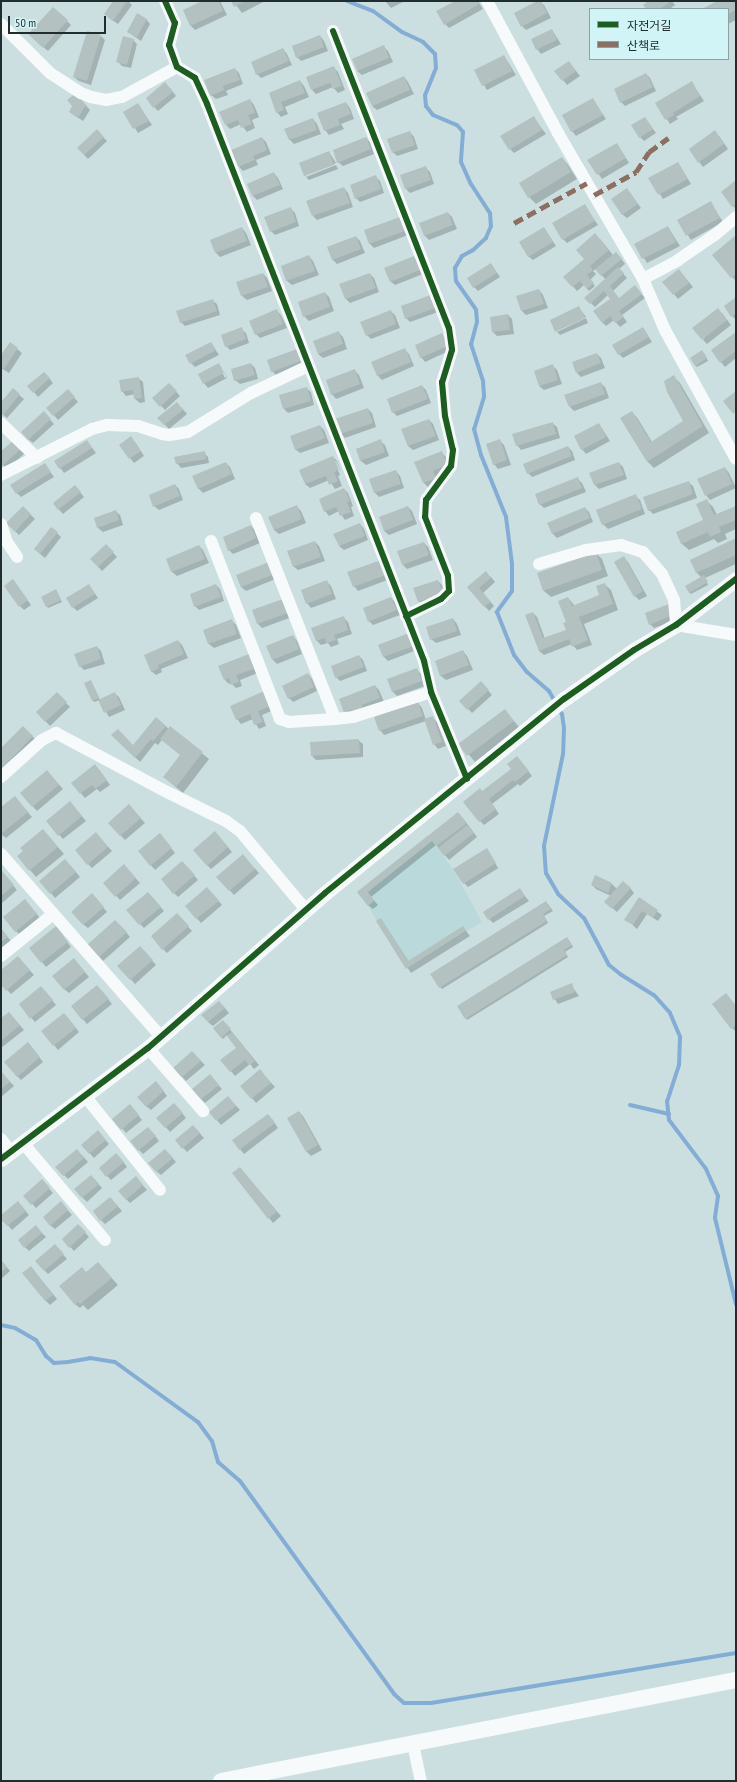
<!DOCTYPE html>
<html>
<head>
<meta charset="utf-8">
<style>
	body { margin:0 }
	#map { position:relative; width:737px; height:1782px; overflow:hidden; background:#ccdfe0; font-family:"PT Sans Narrow","Noto Sans KR",sans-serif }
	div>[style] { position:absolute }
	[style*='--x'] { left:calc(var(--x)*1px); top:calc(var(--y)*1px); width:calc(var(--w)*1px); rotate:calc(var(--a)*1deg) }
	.built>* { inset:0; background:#bad9db }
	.shadow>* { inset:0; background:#0003 }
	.stream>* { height:4px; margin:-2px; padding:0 2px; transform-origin:2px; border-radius:2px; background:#84add6 }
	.building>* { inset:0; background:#b3c1c0 }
	.minor>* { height:12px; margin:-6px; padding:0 6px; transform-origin:6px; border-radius:6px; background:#f7fafa }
	.tertiary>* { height:15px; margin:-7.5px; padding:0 7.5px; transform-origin:7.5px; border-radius:7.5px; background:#f7fafa }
	.secondary>* { height:16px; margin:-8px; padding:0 8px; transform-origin:8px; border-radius:8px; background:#f7fafa }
	.quiet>* { height:5px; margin-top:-2.5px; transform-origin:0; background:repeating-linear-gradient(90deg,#8d6e63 0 10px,transparent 0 15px) }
	.cycleway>* { height:6px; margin:-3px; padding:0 3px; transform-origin:3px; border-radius:3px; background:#1b5e20 }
	span { translate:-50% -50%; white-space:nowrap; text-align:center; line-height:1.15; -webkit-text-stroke:4px #d1f4f6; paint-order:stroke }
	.frame { position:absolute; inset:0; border:2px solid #202d2e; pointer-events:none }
	.legend { position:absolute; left:589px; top:8px; width:140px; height:52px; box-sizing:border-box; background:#d1f4f6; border:1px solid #8aa4a6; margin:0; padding:5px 7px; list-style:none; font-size:12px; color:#202d2e }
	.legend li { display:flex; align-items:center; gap:8px; height:20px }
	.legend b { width:20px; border:1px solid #8aa4a6 }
	.scale { position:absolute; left:8px; top:16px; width:98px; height:18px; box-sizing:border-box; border:2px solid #202d2e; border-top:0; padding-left:5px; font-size:12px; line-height:14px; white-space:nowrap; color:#202d2e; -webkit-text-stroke:3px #d1f4f6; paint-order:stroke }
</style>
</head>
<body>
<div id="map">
	<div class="built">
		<div style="clip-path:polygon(428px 835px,453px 869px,482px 922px,406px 969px,368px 906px,357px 892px)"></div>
	</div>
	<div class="shadow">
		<div style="clip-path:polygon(114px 1px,128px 1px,132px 5px,118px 24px,109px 18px)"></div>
		<div style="clip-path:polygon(204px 1px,220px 1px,227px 15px,195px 30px,191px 26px,184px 10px)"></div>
		<div style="clip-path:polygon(233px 1px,265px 1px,242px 13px)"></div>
		<div style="clip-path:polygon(385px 1px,405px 1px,391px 8px)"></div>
		<div style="clip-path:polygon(457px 1px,478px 1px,483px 9px,449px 28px,445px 24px)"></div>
		<div style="clip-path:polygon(539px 1px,544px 5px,551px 18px,526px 30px,522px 26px)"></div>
		<div style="clip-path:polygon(650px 1px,672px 1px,675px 5px,670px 9px,647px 9px)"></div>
		<div style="clip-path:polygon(719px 1px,736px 1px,736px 20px,728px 24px,728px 9px,704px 9px)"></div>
		<div style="clip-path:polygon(146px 19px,150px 24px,141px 41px,128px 32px)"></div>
		<div style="clip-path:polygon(67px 21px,71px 25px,48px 51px,34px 39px)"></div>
		<div style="clip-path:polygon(552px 30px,561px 44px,541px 54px,537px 49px)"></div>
		<div style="clip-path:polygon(101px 36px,105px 40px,91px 85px,79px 81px,74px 77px)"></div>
		<div style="clip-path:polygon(320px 36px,324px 41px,328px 51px,301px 61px,297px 57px)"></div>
		<div style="clip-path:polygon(133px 40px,137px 44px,131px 68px,122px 66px,117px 61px)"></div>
		<div style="clip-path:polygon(384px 47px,388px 51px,393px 62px,362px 75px,357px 71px)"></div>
		<div style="clip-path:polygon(283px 49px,287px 54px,292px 65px,261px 78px,257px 74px)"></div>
		<div style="clip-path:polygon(504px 56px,516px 75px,487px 90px,475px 70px)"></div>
		<div style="clip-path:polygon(569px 62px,580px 76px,567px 85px,556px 71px)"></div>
		<div style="clip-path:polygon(334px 68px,338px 72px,345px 90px,338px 93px,333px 87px,316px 94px,312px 90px)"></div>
		<div style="clip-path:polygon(235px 69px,239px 73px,243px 84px,226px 91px,228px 95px,216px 99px,211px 95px)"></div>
		<div style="clip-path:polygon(646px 74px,650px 78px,656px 91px,625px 106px,621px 102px)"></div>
		<div style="clip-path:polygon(404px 77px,408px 82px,414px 94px,377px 110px,372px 106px)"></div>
		<div style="clip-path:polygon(300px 81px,304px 86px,309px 97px,285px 107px,288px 114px,281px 117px,277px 112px,270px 93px)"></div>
		<div style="clip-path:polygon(692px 83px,704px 101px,676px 117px,678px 119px,670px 124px,657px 104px)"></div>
		<div style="clip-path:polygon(170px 88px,176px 96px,158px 111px,154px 107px)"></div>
		<div style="clip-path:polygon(80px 99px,90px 110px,83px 121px,70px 112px)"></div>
		<div style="clip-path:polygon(250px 100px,254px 105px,259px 117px,252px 120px,255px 128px,247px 132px,241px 124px,230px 129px,226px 125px)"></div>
		<div style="clip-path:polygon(593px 100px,606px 119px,576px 136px,572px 131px)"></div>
		<div style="clip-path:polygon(346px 103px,350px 108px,354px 119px,341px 124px,344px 129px,329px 135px,325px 130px)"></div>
		<div style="clip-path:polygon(138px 104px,152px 125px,138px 133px,125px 112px)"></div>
		<div style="clip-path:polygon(533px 117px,546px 134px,514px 153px,510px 149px)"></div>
		<div style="clip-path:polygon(645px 118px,656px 133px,644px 141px,640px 137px)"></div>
		<div style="clip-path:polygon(313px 119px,317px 124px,321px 134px,294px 144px,290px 140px,286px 129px)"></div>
		<div style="clip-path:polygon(97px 131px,107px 141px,88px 159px,78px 148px)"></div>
		<div style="clip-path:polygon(410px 132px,414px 137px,418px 149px,397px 156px,393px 152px)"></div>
		<div style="clip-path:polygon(719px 136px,728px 149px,703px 167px,690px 150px)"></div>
		<div style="clip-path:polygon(262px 138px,266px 142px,271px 154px,256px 160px,258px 165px,243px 171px,239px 167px)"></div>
		<div style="clip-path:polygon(366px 138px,370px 142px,374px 154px,343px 166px,338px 162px)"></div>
		<div style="clip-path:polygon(617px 144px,629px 163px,602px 179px,589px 160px)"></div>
		<div style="clip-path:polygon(329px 152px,336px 163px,306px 175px,306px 177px,300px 163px)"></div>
		<div style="clip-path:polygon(562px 158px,568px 165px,577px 179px,536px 204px,529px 197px)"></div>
		<div style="clip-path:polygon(678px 163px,691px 184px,663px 199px,650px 178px)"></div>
		<div style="clip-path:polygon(336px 165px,338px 169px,309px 180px,306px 177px)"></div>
		<div style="clip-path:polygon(425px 167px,430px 172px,434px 184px,410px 193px,406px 189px,402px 176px)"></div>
		<div style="clip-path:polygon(274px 173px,278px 178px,283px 189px,257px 200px,253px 196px,248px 184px)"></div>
		<div style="clip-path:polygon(376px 177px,380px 181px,384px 193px,360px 202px,356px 198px)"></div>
		<div style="clip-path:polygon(736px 182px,736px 209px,733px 206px)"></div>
		<div style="clip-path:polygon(344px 188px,348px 193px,353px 207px,317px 220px,313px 216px)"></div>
		<div style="clip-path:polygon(627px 189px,641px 208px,627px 218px,622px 214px)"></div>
		<div style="clip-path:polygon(710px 202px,723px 222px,691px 240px,678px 220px)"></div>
		<div style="clip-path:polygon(584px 205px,598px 225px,567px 243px,563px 239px)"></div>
		<div style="clip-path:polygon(290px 208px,295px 213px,299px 226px,275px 235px,271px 231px)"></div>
		<div style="clip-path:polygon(448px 213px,452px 217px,457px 229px,429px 240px,425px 236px,420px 224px)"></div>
		<div style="clip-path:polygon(399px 218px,408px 235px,374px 248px,370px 244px,365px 231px)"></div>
		<div style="clip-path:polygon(668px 227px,680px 246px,647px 263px,635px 244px)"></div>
		<div style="clip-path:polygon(242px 228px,246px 233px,251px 245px,220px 257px,216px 253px,211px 240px)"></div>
		<div style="clip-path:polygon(544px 228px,556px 246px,533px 260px,528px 256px)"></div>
		<div style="clip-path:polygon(356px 237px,360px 241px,365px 253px,337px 264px,333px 260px,329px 247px)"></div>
		<div style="clip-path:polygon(736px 237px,736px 281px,732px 277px)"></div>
		<div style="clip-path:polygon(600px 239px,613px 255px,620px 257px,625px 264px,619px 269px,627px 278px,613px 291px,619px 299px,635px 287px,645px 298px,622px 315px,627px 322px,620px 327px,614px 320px,606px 326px,602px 322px,611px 299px,608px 295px,595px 307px,586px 298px,606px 280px,596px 269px,593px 271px,596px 274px,590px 280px,595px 286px,589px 291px,584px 285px,577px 291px,565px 277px,585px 259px)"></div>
		<div style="clip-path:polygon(309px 256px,313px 261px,319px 275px,292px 285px,287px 281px,282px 267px)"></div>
		<div style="clip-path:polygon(414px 257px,418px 262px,423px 274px,395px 285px,390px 281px)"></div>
		<div style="clip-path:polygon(491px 264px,500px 277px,478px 291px,474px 287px)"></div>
		<div style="clip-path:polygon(263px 274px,267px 278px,272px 291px,247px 300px,242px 296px,238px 283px)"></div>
		<div style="clip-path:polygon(370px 274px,374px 278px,379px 292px,350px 303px,346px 299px,341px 285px)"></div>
		<div style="clip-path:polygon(683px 275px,693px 287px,678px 299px,674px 294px)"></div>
		<div style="clip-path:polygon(539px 290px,543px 295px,548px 308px,526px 315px,522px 311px)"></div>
		<div style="clip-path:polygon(325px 293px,329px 297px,334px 311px,309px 321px,304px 316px)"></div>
		<div style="clip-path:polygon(433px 295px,441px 311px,410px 322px,406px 318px)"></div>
		<div style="clip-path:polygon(736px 298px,736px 320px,732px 316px)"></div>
		<div style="clip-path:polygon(212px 300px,217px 304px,220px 315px,185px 326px,181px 322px)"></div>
		<div style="clip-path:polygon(579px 308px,586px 317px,556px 331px,551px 320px)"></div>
		<div style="clip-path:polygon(277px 311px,281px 315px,287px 328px,260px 338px,256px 334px)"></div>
		<div style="clip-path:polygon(390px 311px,395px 315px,400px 328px,371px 339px,367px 335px)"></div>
		<div style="clip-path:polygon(722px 313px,731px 325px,707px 344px,703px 340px)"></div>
		<div style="clip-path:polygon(508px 315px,512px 319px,514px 334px,497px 336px,493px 332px)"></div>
		<div style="clip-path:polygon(586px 318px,588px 323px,560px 335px,557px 332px)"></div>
		<div style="clip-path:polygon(643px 328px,652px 342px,623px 358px,619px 354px)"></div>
		<div style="clip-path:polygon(241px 329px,246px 333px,249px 343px,230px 350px,226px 346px)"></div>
		<div style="clip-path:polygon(338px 332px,343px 337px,347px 349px,323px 358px,318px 354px)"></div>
		<div style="clip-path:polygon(736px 333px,736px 358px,725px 367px,721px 362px)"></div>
		<div style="clip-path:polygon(442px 335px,446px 339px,451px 350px,425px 362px,421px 357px)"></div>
		<div style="clip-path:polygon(10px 343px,22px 353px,9px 373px,1px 368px,1px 357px)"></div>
		<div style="clip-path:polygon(211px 343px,219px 355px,195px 367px,191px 363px)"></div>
		<div style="clip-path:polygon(296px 350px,304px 365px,276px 375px,272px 371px)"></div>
		<div style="clip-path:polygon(405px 350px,409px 354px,414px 366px,382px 380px,377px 375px)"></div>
		<div style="clip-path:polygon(704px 353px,708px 361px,697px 367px,695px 365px)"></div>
		<div style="clip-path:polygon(597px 354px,601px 358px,605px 368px,581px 377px,577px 373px)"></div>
		<div style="clip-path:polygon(251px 364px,255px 368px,258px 379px,240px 384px,235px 380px)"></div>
		<div style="clip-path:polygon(218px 365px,222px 368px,220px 368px,225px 378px,227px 377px,222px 368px,227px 378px,208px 388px,204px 383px)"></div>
		<div style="clip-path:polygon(553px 366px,557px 370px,562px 384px,544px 390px,539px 386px)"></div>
		<div style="clip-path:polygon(355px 371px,359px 375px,364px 388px,336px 399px,332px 394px)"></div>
		<div style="clip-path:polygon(48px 377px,53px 383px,38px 397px,34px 392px)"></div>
		<div style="clip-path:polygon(674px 377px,680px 383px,709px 433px,654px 468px,648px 462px,621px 418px,632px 412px,638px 419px,652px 442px,685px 421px)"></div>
		<div style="clip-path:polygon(138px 378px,143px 382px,145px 402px,140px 403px,135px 399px,135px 394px,126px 396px,122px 391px)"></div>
		<div style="clip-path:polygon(600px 383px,605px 387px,609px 398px,574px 411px,570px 407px)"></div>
		<div style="clip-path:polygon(169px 384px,180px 396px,165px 410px,154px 398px)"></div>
		<div style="clip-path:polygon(422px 386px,426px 390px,431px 403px,397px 416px,393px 412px)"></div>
		<div style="clip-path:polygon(306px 388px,311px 392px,314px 405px,288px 413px,284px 409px)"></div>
		<div style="clip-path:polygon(13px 390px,24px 399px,7px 418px,1px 413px,1px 404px)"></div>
		<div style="clip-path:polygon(72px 395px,78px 402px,58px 420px,48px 408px)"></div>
		<div style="clip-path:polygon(181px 407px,187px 414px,169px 429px,159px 418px)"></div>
		<div style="clip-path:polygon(368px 409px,372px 413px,376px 427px,345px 438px,341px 434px)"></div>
		<div style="clip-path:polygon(44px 413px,54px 424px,33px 443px,28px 439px)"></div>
		<div style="clip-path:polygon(429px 420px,433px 424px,439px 440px,413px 450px,408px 446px,402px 430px)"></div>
		<div style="clip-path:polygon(552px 423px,557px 427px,560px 438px,521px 450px,517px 445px)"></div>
		<div style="clip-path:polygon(599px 424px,610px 441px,586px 454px,582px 449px)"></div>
		<div style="clip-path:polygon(320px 426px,324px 430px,329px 443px,300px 453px,295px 449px)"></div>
		<div style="clip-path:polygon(14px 441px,25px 453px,7px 469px,1px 463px,1px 452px)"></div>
		<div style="clip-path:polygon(87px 441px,96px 453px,64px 473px,55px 461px)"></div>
		<div style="clip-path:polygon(380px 441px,385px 445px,389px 456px,366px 465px,361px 461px,357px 449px)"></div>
		<div style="clip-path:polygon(500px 441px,504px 445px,511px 465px,498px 469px,494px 464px)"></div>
		<div style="clip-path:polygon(135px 442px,144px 456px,134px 463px,120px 445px)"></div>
		<div style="clip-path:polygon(568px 447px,572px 451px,575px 460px,532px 477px,528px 473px)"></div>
		<div style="clip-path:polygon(441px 452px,446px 457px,451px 470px,437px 475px,439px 482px,428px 487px,423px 482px)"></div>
		<div style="clip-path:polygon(204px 453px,208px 457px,209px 463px,181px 468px,177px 463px)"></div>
		<div style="clip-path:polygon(evenodd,333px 457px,337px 461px,342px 474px,338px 476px,342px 486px,335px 489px,329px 480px,310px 488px,305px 484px,333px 457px,334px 461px,336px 461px,342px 474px,340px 475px,334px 461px)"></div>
		<div style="clip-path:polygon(226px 463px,230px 467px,235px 479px,203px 493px,198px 488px)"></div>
		<div style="clip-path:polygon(619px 463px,623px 467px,627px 479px,599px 489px,595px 485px,591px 473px)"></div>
		<div style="clip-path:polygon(45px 465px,54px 477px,21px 497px,17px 493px)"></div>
		<div style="clip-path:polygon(725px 468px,729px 473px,736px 488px,710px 500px,706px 495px)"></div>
		<div style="clip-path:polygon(396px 471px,400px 476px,404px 488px,379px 497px,375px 493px,370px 480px)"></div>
		<div style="clip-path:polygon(578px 479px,582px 483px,586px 492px,544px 508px,540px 504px)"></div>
		<div style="clip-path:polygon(688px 482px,693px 486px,697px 498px,653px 514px,649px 510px)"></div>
		<div style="clip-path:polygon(175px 485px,179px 489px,183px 500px,159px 510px,154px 506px)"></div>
		<div style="clip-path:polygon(344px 489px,348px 493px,353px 506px,351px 507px,354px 516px,345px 520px,339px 511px,329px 516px,325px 511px)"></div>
		<div style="clip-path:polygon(79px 491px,84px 497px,63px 514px,54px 504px)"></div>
		<div style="clip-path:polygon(635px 496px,640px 500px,645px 514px,608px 529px,603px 524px,598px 511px)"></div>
		<div style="clip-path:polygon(707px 501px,713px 507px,717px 515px,736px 507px,736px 529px,725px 534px,727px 539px,718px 543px,714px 539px,689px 550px,682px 544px,677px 533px,705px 521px)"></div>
		<div style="clip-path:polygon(23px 507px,35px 519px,19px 535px,7px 523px)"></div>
		<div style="clip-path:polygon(297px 507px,301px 511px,306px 523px,279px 534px,274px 530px,269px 518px)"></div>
		<div style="clip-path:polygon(408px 507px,412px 511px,417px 524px,389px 535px,384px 531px)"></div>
		<div style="clip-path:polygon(585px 508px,589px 512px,593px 522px,557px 538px,552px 533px)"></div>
		<div style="clip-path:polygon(115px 511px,120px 515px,123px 525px,103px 532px,98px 528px,95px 518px)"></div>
		<div style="clip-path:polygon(360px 524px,364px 529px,368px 540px,344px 550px,339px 546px)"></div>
		<div style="clip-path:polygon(251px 526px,255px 530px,260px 543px,233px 554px,229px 550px)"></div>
		<div style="clip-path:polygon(57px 533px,61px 537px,45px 558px,39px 553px)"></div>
		<div style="clip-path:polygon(736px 539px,736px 564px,705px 578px,708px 585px,691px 594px,689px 592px,702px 578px,697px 573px,691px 560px)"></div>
		<div style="clip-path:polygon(315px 542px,319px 546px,325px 561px,298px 570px,293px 566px)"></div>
		<div style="clip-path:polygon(424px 543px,428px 547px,433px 560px,407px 569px,403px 565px)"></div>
		<div style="clip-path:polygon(106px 545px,117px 557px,102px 571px,91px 559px)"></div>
		<div style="clip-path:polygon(199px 546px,203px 550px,209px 563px,177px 576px,172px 572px,167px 559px)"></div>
		<div style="clip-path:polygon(596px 553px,602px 559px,608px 576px,551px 597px,544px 591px,538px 574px)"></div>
		<div style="clip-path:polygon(624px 558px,628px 562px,647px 596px,639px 600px,635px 596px)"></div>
		<div style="clip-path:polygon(380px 561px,390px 579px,358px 591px,354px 586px)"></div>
		<div style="clip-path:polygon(269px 563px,278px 578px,246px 591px,241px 587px,237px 576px)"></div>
		<div style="clip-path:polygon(490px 576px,495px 582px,483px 593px,494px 606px,489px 611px,468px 587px)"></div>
		<div style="clip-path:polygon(13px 581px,31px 605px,24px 610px,20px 606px)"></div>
		<div style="clip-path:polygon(438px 581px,442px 585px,447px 597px,423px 605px,419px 601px)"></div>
		<div style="clip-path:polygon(327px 582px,331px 586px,336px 599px,311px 608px,307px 603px)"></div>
		<div style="clip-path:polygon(604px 584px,611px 590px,618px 610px,584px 624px,592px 645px,577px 650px,572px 644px,544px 655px,539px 651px,533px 613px,537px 617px,545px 639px,567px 630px,568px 598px,575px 606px,600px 596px)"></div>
		<div style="clip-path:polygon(89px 585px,98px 598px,77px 611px,73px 607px)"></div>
		<div style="clip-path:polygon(216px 585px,220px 589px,224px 601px,199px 610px,195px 606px)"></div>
		<div style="clip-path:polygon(57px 592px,62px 602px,48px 608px,47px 606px)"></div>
		<div style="clip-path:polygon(391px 598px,395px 602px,400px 615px,373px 625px,369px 621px)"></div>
		<div style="clip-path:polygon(283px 600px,292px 617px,262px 628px,258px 624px,253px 611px)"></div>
		<div style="clip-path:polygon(669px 605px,677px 620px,654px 628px,650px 624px)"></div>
		<div style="clip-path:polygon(343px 617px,348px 622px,352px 634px,337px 639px,339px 644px,331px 647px,328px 643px,321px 645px,317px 641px,313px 628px)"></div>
		<div style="clip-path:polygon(453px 619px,457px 624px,461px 635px,436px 643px,431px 639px)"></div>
		<div style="clip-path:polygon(232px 621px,236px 625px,241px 638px,214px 648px,209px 644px,204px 631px)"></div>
		<div style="clip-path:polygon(408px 634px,417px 650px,388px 661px,384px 657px,379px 645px)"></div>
		<div style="clip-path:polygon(293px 636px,297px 641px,302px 654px,277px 664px,273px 660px,268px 647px)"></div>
		<div style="clip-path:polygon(178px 641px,182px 645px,188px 658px,161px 669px,162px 672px,156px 675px,151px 671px)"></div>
		<div style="clip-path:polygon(97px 647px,101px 651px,105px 664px,84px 670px,80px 666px)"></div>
		<div style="clip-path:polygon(463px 651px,467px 656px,473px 670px,446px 680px,441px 676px,436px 662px)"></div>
		<div style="clip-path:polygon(248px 655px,258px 673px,240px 680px,242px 686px,236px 688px,231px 683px,229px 684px,225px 680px)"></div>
		<div style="clip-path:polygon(359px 656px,363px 660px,367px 671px,340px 681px,336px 677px)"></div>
		<div style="clip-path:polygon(417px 670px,421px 674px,425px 686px,397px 696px,393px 692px,389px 680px)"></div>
		<div style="clip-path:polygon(308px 674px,312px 679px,317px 691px,293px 702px,289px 698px)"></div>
		<div style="clip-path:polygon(91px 681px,100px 700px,114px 693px,119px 697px,125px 710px,109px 717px,99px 700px,95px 702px,93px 701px)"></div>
		<div style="clip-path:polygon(375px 686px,379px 690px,384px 702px,355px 714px,345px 712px)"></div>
		<div style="clip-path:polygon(485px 687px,492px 695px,472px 713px,461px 701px)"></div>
		<div style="clip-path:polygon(267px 692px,276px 709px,262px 715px,266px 726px,259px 729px,253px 719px,241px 724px,237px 719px)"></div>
		<div style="clip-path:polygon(57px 694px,70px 707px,50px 726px,37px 712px)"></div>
		<div style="clip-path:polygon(418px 703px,422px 708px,426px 720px,432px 717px,437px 722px,446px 746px,438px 749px,434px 744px,426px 721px,384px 735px,380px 730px)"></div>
		<div style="clip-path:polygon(505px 711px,520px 728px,475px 762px,460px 744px)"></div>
		<div style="clip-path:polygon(166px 726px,169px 730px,170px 728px,209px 759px,183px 793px,171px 783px,181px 755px,162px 740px,158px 745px,155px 743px,140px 762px,113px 735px,133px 746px)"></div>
		<div style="clip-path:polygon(23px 727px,39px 743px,1px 782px,1px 750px)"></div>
		<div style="clip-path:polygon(358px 740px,363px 744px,363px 757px,316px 760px,312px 756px)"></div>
		<div style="clip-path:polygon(525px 767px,532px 776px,520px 786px,518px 784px,492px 804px,499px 814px,484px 825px,480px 821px,483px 792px)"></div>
		<div style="clip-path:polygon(99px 770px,110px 785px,100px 792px,97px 789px,85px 798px,72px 783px)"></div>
		<div style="clip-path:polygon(47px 771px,63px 789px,37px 811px,21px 793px)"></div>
		<div style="clip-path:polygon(19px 802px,32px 817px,6px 838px,1px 834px,1px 809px)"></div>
		<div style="clip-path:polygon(74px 807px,86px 821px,63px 839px,47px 821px)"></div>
		<div style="clip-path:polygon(133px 810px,145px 823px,125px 840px,109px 823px)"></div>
		<div style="clip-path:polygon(462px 817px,477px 837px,449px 860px,436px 845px,371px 897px,378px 905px,373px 909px,368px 905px,358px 892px)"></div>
		<div style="clip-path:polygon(49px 837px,64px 854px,36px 877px,18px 856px)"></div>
		<div style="clip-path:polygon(219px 837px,232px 852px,211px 869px,207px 865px)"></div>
		<div style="clip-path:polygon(100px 838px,112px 851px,92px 868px,88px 864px)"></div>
		<div style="clip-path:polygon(164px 839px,175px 853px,155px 870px,139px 851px)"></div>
		<div style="clip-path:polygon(487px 849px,498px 868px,500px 867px,468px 887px,464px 883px)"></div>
		<div style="clip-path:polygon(247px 860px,259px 873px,234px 895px,218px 877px)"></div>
		<div style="clip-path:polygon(70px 865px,80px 877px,55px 898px,41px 881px)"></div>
		<div style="clip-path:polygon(186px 866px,198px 880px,178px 897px,174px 893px)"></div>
		<div style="clip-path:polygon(128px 870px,140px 883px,120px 900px,105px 883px)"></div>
		<div style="clip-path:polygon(1px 872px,17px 890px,1px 904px)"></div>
		<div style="clip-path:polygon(596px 877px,612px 884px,617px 889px,630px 888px,634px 893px,617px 912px,606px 902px,611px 896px,596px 889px,592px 885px)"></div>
		<div style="clip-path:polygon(520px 890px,529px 901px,493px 923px,489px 919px)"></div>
		<div style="clip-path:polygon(212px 893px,222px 905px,201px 923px,186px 906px)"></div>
		<div style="clip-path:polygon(153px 898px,164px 911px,144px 928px,140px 924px)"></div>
		<div style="clip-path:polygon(96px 899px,107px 912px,88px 928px,83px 924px)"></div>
		<div style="clip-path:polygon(639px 899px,662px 915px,658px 921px,647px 914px,637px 929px,626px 919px)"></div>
		<div style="clip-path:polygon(548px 904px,553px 911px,544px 916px,548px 923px,442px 989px,440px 987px)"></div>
		<div style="clip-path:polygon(29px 905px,40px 918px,20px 935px,16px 931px)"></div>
		<div style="clip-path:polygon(181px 919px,192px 931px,167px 953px,163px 949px)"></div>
		<div style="clip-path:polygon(381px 919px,409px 962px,463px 927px,470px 936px,411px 973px,377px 922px)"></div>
		<div style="clip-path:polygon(120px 925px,130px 937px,103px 961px,99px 956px)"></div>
		<div style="clip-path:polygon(1px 929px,11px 941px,1px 950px)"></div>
		<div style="clip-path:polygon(60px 932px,71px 947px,46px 967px,31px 948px)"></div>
		<div style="clip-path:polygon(569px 940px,573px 947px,565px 952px,568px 957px,467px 1020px,466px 1018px)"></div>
		<div style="clip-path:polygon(144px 951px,156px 965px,135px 984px,119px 966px)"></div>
		<div style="clip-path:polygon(22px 962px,34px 975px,11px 994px,1px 983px,1px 972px)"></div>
		<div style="clip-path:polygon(78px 964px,89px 977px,69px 993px,64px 989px)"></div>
		<div style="clip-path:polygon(571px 985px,579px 996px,558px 1004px,551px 993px)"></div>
		<div style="clip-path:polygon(101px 990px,112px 1004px,87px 1024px,72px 1006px)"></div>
		<div style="clip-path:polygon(45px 991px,56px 1005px,35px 1022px,20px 1005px)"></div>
		<div style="clip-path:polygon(223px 1006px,229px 1013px,213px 1026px,208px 1022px)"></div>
		<div style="clip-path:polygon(736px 1006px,736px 1032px,732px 1028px)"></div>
		<div style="clip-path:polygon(9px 1013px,24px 1030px,1px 1048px,1px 1020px)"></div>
		<div style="clip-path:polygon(68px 1018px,79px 1032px,58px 1050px,54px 1045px)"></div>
		<div style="clip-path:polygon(223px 1021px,259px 1065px,254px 1069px,250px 1064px,235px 1076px,231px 1071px,237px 1048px,227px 1035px,223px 1039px,214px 1028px)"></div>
		<div style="clip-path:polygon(32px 1048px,43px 1062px,21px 1080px,17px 1076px)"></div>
		<div style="clip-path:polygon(196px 1056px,205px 1065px,186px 1081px,174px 1068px)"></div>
		<div style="clip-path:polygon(1px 1072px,14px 1086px,1px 1097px)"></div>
		<div style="clip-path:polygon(264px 1075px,275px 1087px,256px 1103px,242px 1086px)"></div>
		<div style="clip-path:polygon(214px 1080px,222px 1089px,205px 1103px,201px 1099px)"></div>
		<div style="clip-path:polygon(160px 1087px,167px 1096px,151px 1110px,146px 1106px)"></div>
		<div style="clip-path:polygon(228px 1097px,240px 1110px,221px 1125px,210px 1112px)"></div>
		<div style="clip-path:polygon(178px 1108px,186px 1118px,170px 1132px,158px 1118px)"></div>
		<div style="clip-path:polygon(134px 1110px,142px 1120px,126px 1133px,114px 1119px)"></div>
		<div style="clip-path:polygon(299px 1112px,303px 1116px,322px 1150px,311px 1156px,307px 1152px,288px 1118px)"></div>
		<div style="clip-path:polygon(272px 1119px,278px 1128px,244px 1154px,240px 1149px)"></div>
		<div style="clip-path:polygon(197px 1130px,204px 1138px,187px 1152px,176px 1140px)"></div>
		<div style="clip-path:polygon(152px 1132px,159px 1141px,143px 1154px,139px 1150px)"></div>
		<div style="clip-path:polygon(102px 1136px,109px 1144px,94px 1158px,82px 1145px)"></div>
		<div style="clip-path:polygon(81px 1154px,88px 1162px,68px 1179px,64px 1175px)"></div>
		<div style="clip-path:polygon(169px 1154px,176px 1162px,161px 1175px,156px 1171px)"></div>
		<div style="clip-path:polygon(121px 1159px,127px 1167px,111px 1180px,107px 1176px)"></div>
		<div style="clip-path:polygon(234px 1173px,244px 1173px,281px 1216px,273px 1223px)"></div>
		<div style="clip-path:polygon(95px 1180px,102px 1188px,87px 1202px,82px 1197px)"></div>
		<div style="clip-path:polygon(140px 1182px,147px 1190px,130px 1203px,126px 1199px)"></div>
		<div style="clip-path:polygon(46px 1185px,53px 1193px,36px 1208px,25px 1196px)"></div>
		<div style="clip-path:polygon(114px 1202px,122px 1211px,105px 1224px,101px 1220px)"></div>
		<div style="clip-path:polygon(22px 1207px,29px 1215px,12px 1230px,1px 1217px)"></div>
		<div style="clip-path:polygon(65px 1207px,72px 1215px,55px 1229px,50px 1225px)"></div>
		<div style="clip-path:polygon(78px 1225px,89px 1237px,74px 1251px,63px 1239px)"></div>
		<div style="clip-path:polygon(40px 1231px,46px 1237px,29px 1251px,25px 1247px)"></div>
		<div style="clip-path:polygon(59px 1250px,67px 1259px,48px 1274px,44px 1270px)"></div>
		<div style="clip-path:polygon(1px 1260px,10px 1271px,1px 1279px)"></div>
		<div style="clip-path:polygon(98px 1263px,118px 1285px,88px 1310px,83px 1305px,80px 1308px,75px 1304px)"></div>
		<div style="clip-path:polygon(35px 1272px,57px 1299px,50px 1305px,45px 1300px)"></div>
	</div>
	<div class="stream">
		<div style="--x:347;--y:1;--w:28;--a:21"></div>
		<div style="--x:373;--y:11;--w:36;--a:36"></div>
		<div style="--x:402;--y:32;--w:23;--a:25"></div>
		<div style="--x:423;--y:42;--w:17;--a:45"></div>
		<div style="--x:435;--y:54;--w:14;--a:86"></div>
		<div style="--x:436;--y:68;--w:29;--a:112"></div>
		<div style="--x:425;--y:95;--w:11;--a:85"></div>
		<div style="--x:426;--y:106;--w:11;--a:52"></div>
		<div style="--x:433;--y:115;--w:26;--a:23"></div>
		<div style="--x:457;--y:125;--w:9;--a:49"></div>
		<div style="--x:463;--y:132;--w:30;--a:94"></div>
		<div style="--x:461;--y:162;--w:24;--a:66"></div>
		<div style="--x:471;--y:184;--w:35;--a:57"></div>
		<div style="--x:490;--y:213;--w:13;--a:86"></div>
		<div style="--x:491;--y:226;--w:13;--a:113"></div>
		<div style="--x:486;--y:238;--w:18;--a:137"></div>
		<div style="--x:473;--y:250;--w:13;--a:151"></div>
		<div style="--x:462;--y:256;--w:14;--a:120"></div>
		<div style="--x:455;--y:268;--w:13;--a:86"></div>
		<div style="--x:456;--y:281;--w:35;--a:55"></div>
		<div style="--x:476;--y:310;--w:12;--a:85"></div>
		<div style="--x:477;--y:322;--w:23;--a:105"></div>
		<div style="--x:471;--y:344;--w:39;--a:72"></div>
		<div style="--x:483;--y:381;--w:16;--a:86"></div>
		<div style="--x:484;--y:397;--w:34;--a:107"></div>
		<div style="--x:474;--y:429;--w:27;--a:75"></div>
		<div style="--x:481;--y:455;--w:67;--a:68"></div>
		<div style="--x:506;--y:517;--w:47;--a:82.7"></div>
		<div style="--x:512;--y:564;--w:27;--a:90"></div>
		<div style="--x:512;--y:591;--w:26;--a:126"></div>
		<div style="--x:497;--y:612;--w:46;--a:68.4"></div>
		<div style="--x:514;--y:655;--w:21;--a:53"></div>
		<div style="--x:527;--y:672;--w:29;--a:41"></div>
		<div style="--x:549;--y:691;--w:26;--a:61"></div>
		<div style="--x:562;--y:714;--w:14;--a:82"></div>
		<div style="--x:564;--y:728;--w:26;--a:92"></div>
		<div style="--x:563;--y:754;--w:94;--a:101.7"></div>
		<div style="--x:544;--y:846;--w:27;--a:86"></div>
		<div style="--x:546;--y:873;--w:24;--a:60"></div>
		<div style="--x:558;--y:894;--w:35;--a:43"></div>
		<div style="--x:584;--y:918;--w:53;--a:62"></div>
		<div style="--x:609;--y:965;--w:14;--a:39"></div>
		<div style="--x:620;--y:974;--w:40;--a:32"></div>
		<div style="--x:654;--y:995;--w:24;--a:48"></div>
		<div style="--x:670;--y:1013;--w:26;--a:67"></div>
		<div style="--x:680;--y:1037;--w:28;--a:92"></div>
		<div style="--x:679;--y:1065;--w:38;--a:108"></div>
		<div style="--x:667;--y:1101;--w:19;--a:84"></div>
		<div style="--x:669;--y:1120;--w:61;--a:52.9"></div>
		<div style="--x:706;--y:1169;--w:30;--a:66"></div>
		<div style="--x:718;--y:1196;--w:22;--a:98"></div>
		<div style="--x:715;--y:1218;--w:89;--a:76.3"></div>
		<div style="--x:630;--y:1105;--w:40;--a:13"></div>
		<div style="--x:1;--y:1325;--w:14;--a:12"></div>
		<div style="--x:15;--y:1328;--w:24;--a:30"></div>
		<div style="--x:36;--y:1340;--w:19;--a:58"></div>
		<div style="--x:46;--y:1356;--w:11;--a:41"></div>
		<div style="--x:54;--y:1363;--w:14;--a:-4"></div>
		<div style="--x:68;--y:1362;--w:22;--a:-10"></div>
		<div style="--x:90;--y:1358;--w:25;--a:9"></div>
		<div style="--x:115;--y:1362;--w:102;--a:35.9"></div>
		<div style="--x:198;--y:1422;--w:24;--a:54"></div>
		<div style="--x:212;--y:1441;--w:22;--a:74"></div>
		<div style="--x:218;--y:1462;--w:29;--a:41"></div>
		<div style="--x:240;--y:1481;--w:263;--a:54.1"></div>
		<div style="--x:394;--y:1694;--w:13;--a:42"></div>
		<div style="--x:404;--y:1703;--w:27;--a:0"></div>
		<div style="--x:431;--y:1703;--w:309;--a:-9.3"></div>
	</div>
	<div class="building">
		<div style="clip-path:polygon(113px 1px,127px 1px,113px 21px,104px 14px)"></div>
		<div style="clip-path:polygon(202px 1px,219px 1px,223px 11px,190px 26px,183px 10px)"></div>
		<div style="clip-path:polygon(231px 1px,245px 1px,234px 7px)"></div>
		<div style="clip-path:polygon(455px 1px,477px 1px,479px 4px,444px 25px,436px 11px)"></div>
		<div style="clip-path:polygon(537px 1px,541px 1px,547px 13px,521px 27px,514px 13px)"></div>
		<div style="clip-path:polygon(648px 1px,671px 1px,660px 9px,646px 9px,643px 5px)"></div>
		<div style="clip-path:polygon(717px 1px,736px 1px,736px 10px,728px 14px,728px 9px,702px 9px)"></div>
		<div style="clip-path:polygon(53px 7px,68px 20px,43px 48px,28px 34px)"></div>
		<div style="clip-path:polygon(137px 13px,147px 19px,137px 37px,127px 32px)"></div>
		<div style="clip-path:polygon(552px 29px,557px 40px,536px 50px,531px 39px)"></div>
		<div style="clip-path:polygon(87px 31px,101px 35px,87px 81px,73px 77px)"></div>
		<div style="clip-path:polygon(320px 35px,324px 47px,296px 58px,292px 46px)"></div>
		<div style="clip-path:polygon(123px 36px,134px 39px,127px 65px,116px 62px)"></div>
		<div style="clip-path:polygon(384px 45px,389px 58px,357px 71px,352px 59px)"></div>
		<div style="clip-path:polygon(283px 48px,289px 61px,256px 75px,251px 62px)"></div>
		<div style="clip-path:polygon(504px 55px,512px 71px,482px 86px,474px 70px)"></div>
		<div style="clip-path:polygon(569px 61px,576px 71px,562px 81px,554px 71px)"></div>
		<div style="clip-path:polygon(334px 66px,342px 86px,333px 89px,330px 83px,311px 90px,306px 77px)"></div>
		<div style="clip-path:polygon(235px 68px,240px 80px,223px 86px,224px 90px,210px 96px,204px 80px)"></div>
		<div style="clip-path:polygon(646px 73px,653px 87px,620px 103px,614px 89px)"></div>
		<div style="clip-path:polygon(404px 76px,410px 90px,372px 106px,366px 93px)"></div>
		<div style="clip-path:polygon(300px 80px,305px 93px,281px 102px,284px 110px,276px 113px,269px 93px)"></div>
		<div style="clip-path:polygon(692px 81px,700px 96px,673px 113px,674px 115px,665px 120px,655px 103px)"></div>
		<div style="clip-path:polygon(165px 82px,173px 92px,153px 108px,146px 98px)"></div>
		<div style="clip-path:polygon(76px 93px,86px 105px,78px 118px,69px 112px,72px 106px,67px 100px)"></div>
		<div style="clip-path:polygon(593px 98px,603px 115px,571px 132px,562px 115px)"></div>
		<div style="clip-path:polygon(250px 99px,255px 113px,248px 115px,252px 124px,241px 128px,238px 120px,225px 125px,219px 112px)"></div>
		<div style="clip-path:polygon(346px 102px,351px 114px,338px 119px,340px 125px,324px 131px,317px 113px)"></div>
		<div style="clip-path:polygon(138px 103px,149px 121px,133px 129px,123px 112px)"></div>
		<div style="clip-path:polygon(534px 116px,542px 130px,509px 150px,500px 136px)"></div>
		<div style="clip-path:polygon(645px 117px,653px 129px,639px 138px,631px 125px)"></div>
		<div style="clip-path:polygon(313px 118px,317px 130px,289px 140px,284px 129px)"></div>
		<div style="clip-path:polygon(97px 129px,104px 137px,84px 155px,77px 148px)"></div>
		<div style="clip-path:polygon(715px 130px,724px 144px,698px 163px,689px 149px)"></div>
		<div style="clip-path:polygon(410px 131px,415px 145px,392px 153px,387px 139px)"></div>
		<div style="clip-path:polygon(262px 137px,267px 150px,253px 156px,255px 160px,238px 167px,231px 150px)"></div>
		<div style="clip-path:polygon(366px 137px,371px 149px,337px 163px,333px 150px)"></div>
		<div style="clip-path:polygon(617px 143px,626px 158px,597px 175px,587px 160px)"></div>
		<div style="clip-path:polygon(329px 151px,334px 165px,304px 176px,299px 163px)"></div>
		<div style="clip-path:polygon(562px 157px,571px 172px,528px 198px,519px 183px)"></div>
		<div style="clip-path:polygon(678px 162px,688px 179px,658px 195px,648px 178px)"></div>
		<div style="clip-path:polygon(426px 166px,431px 180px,405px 189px,400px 175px)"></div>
		<div style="clip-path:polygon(274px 172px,280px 185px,252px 196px,247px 184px)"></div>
		<div style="clip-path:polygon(376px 175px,381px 189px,355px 199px,350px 185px)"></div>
		<div style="clip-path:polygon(736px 180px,736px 204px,732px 207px,721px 192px)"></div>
		<div style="clip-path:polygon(344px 187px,350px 203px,312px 216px,306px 201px)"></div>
		<div style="clip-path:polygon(627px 188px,638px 204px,622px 215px,611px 199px)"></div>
		<div style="clip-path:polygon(711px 201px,720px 218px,686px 236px,677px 220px)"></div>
		<div style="clip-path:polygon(585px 204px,595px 221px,562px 240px,552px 223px)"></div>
		<div style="clip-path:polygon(291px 207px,296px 222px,270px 232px,264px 217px)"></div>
		<div style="clip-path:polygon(448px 212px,453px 225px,424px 236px,419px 223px)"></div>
		<div style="clip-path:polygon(400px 217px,405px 231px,369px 244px,364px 230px)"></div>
		<div style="clip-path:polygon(668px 226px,676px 242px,642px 259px,634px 244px)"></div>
		<div style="clip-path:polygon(242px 227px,247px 241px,215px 253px,210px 240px)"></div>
		<div style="clip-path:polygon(544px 227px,553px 242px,528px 257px,519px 242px)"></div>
		<div style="clip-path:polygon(595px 233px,609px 250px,590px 266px,593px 270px,587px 275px,594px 283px,587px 289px,580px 281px,572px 287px,563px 277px,584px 259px,576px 250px)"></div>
		<div style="clip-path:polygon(736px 235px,736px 274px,731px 278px,712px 255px)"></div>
		<div style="clip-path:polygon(356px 236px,361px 249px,332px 260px,327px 247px)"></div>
		<div style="clip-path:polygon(616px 252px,622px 259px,601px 276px,595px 269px)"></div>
		<div style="clip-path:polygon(309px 255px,315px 271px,286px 281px,281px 266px)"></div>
		<div style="clip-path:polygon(414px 256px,420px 270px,390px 282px,384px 268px)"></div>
		<div style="clip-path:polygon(491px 263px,497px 273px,473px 288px,467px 278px)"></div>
		<div style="clip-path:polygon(618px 267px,624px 273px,610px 286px,619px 298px,635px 285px,642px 294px,619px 311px,624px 317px,615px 323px,610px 316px,602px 323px,593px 311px,610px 299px,604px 291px,590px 304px,584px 298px)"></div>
		<div style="clip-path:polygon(679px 269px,689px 283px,673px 295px,662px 282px)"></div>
		<div style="clip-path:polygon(263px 273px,268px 287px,241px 296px,236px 282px)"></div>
		<div style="clip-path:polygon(370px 273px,376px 288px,345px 299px,339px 284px)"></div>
		<div style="clip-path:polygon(539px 289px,544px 304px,521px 311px,516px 296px)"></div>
		<div style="clip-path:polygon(325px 292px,330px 307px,303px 317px,298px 302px)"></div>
		<div style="clip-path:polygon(433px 294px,438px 307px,405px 319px,401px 306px)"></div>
		<div style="clip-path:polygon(736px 297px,736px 313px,731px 317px,724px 306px)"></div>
		<div style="clip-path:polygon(213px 299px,217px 311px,180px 323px,176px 311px)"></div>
		<div style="clip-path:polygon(579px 306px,585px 318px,555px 332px,550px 320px)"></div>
		<div style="clip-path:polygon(718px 308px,727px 320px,702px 340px,692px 328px)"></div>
		<div style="clip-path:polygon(277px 309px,283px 324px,255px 335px,249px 321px)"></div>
		<div style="clip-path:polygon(391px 310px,396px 324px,366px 336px,360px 322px)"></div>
		<div style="clip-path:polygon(508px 314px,510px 330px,492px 332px,490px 317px)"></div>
		<div style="clip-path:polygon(242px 327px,246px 339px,225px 347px,221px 335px)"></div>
		<div style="clip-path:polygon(643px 327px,649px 337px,618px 355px,612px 345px)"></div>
		<div style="clip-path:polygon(339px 331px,343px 344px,318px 354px,313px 341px)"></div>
		<div style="clip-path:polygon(736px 332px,736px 351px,720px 363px,711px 350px)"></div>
		<div style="clip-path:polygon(442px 333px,448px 346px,420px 358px,415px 345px)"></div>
		<div style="clip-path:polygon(10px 342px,18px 348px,4px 369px,1px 367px,1px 355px)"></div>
		<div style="clip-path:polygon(211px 342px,216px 350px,190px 364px,185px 355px)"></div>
		<div style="clip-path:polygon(405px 348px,411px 362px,377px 376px,371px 362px)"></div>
		<div style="clip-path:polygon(297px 349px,301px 361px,271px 372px,267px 360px)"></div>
		<div style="clip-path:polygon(702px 350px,707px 358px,695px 366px,690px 358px)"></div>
		<div style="clip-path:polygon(597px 353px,601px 363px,576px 373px,572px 362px)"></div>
		<div style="clip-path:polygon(219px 363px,224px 373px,203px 384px,198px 374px)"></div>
		<div style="clip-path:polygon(251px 363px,255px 375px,234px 381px,231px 369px)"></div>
		<div style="clip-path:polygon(553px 364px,558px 380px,539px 386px,534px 371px)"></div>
		<div style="clip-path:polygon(355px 369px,360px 384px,331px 395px,326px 380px)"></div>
		<div style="clip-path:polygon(44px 372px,50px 378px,33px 393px,27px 386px)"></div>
		<div style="clip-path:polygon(674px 375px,703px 426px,647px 462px,620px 418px,632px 411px,651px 442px,683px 421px,667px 392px,664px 381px)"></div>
		<div style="clip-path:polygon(139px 377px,142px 398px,134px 399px,133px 390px,121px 392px,119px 380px)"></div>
		<div style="clip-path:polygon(601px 382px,605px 394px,569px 407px,564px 395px)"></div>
		<div style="clip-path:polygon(169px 383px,177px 391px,160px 407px,152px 398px)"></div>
		<div style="clip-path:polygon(422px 385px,428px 399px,392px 413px,387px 399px)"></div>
		<div style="clip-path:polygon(307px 387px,311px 401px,283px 409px,279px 395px)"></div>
		<div style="clip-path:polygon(13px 388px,20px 394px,3px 415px,1px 413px,1px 402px)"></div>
		<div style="clip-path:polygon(68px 389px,75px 397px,53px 416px,46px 408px)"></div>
		<div style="clip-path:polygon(736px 391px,736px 411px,733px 414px,723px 401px)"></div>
		<div style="clip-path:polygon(177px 402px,183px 410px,164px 425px,157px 418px)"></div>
		<div style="clip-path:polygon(368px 408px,373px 423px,340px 434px,335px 419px)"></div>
		<div style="clip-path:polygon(44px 411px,51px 419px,28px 440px,21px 432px)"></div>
		<div style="clip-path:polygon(429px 419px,436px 436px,408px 446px,401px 429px)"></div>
		<div style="clip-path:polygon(553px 422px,556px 434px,516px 446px,512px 434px)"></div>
		<div style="clip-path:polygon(599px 423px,606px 437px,581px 450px,574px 436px)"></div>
		<div style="clip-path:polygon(320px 425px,325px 438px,295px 450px,290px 436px)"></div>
		<div style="clip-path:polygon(131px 436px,141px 451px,129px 459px,119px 445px)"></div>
		<div style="clip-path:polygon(381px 439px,385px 452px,360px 461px,356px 449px)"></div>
		<div style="clip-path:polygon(500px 439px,507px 460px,493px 465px,486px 444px)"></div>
		<div style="clip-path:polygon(14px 440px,22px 448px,2px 466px,1px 451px)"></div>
		<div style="clip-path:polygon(87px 440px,92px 448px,59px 469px,54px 461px)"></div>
		<div style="clip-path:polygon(568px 446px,572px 456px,527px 474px,523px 464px)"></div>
		<div style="clip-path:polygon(205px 451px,206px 459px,176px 464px,174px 457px)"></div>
		<div style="clip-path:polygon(442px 451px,447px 465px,433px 471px,436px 478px,423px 483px,414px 462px)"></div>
		<div style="clip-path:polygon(333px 456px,339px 470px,334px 472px,338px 481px,329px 485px,326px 476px,305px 484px,299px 470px)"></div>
		<div style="clip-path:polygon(226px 462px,232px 474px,198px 489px,192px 476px)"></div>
		<div style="clip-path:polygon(619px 462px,624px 475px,594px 485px,589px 473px)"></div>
		<div style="clip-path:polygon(45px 463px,51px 472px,16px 494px,10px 485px)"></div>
		<div style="clip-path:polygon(725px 467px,732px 484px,705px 496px,697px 479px)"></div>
		<div style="clip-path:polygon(396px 470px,401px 484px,374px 493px,369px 479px)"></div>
		<div style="clip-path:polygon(578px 477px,582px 488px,539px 505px,535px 494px)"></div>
		<div style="clip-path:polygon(689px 481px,693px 494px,648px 511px,643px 497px)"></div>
		<div style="clip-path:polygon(175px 484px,180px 496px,153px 507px,149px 495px)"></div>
		<div style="clip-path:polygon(75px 485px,81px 492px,58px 510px,53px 503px)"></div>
		<div style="clip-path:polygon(344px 488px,350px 501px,347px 502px,351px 512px,340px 516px,336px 507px,324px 512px,319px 499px)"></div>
		<div style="clip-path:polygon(636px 494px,642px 509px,602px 525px,596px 510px)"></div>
		<div style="clip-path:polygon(707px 499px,714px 515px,736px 506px,736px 520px,719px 527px,721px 532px,710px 537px,708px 532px,681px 544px,676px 532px,703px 520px,696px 504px)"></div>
		<div style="clip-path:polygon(297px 505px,302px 519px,274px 530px,268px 517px)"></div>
		<div style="clip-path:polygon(23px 506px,31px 514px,15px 532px,6px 523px)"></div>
		<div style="clip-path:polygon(408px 506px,413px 520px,384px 531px,379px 517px)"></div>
		<div style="clip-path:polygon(585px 507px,590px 518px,552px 534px,547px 523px)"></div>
		<div style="clip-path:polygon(116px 510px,119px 520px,97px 528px,94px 518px)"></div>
		<div style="clip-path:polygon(360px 523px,365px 536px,339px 546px,333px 534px)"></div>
		<div style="clip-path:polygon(251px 525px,256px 538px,228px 551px,223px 537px)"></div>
		<div style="clip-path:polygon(51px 527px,58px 532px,40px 554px,34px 549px)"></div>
		<div style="clip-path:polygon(736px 538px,736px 555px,696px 573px,690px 560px)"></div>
		<div style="clip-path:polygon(315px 541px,321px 557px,293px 567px,287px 551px)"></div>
		<div style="clip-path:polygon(424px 542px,429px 555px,402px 565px,397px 551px)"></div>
		<div style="clip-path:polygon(106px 544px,114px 552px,98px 567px,90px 559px)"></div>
		<div style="clip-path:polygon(199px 545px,205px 559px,171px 572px,166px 559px)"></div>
		<div style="clip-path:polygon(596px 552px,602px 570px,543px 591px,537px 573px)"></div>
		<div style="clip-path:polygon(624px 556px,643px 591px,634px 597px,614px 562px)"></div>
		<div style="clip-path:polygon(381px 560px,386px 575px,353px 587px,347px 572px)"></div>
		<div style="clip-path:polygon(269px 562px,274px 574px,241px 587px,236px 575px)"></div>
		<div style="clip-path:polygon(486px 571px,491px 578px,479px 588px,491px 602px,484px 607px,467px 587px)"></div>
		<div style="clip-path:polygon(704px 575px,708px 582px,689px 593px,685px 586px)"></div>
		<div style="clip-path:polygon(13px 579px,28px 600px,19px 607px,4px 586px)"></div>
		<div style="clip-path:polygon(327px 580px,332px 594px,306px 604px,301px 590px)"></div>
		<div style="clip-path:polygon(438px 580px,443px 593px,418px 602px,413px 588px)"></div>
		<div style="clip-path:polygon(605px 583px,613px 604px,579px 617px,588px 640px,572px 647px,569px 639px,539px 651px,525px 615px,533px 612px,543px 638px,566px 630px,563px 623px,566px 622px,558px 601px,568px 597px,572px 606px,599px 595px,596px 586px)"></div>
		<div style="clip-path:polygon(89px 584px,95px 594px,72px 608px,66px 598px)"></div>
		<div style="clip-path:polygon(216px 584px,221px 597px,194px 607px,190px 594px)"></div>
		<div style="clip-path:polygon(56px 589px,61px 600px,46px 607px,41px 597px)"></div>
		<div style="clip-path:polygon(391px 597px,397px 610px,368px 622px,363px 608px)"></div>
		<div style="clip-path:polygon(283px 599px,288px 613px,257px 624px,252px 610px)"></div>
		<div style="clip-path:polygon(669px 604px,673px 615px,649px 625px,645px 613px)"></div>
		<div style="clip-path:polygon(344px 616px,348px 630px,334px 635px,336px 640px,326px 643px,325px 638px,316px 641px,311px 628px)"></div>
		<div style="clip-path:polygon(453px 618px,457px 631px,430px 640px,426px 627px)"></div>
		<div style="clip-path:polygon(232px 619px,237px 634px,208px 644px,203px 630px)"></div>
		<div style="clip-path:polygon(409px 633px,414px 646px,383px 657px,378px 645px)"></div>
		<div style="clip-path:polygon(293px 635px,299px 649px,272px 660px,266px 646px)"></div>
		<div style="clip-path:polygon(178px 640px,184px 654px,158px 665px,159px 668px,151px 672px,144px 655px)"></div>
		<div style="clip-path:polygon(97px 646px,101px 659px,79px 667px,74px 654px)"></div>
		<div style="clip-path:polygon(463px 650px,469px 665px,440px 676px,435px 661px)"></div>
		<div style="clip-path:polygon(249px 654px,254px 669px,236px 675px,239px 682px,231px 685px,229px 678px,224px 680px,218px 666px)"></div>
		<div style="clip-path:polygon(359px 655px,364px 667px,335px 678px,331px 666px)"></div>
		<div style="clip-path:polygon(417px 668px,422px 681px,392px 692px,387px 679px)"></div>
		<div style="clip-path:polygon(308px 673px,314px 687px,288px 699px,282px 686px)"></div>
		<div style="clip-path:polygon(91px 680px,99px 698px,92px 701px,84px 683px)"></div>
		<div style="clip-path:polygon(481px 681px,489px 690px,467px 710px,459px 701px)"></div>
		<div style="clip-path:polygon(375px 685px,380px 698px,362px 705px,363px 710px,354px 714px,352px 710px,344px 713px,339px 699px)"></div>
		<div style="clip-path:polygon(267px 690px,273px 705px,258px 711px,263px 722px,254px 725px,250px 714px,236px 720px,230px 706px)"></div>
		<div style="clip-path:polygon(57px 692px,67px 702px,45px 722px,36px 712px)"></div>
		<div style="clip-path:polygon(115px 692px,121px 705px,104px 713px,98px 700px)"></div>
		<div style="clip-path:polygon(418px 702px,423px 716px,379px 731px,374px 717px)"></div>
		<div style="clip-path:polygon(505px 709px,514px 721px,467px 756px,458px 744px)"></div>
		<div style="clip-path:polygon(433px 716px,442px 742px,433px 745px,424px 719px)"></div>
		<div style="clip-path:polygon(156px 717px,166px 726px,153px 741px,151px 739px,135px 758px,111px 735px,118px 729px,133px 745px)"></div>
		<div style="clip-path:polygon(23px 726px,33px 736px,1px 769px,1px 748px)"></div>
		<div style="clip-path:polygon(170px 726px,203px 752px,176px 787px,163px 777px,180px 755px,160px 739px)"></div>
		<div style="clip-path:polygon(359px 739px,360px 753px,311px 756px,310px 742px)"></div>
		<div style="clip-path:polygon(517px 756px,529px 771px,515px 782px,513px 780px,489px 799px,496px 809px,479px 822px,463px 802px,480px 788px,482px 791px,511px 769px,507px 764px)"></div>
		<div style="clip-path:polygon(95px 764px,107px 780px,95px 789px,92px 785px,80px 794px,71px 783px)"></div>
		<div style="clip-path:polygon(47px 770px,59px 785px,32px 807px,20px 793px)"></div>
		<div style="clip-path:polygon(15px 796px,28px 812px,1px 834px,1px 807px)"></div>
		<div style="clip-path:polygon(70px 801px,82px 816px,58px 836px,46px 821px)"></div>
		<div style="clip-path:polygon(129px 804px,141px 818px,120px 836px,108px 823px)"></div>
		<div style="clip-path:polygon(458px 812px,467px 823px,436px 846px,432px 841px,368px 892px,374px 901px,368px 906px,357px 892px)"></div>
		<div style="clip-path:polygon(467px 825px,474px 833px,444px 856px,438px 848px)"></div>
		<div style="clip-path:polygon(43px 829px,58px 847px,29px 871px,17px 856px,23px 851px,20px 848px)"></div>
		<div style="clip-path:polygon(215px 831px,228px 847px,207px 866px,193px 850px)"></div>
		<div style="clip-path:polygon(96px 832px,108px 847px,87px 865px,75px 850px)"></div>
		<div style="clip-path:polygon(160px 833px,172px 848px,150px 866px,138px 851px)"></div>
		<div style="clip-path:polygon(487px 848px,496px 863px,463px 884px,453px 869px)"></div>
		<div style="clip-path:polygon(243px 854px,255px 869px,229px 891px,216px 877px)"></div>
		<div style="clip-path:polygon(65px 859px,76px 872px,50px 894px,39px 881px)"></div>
		<div style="clip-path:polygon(182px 861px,195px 875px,173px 894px,161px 879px)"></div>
		<div style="clip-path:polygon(124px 864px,136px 878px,115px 897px,103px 883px)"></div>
		<div style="clip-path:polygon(1px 870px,14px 885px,1px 896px)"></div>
		<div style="clip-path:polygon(595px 875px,612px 883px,608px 893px,591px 885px)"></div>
		<div style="clip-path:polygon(623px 881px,631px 888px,612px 909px,604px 902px)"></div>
		<div style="clip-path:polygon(207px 887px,219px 901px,196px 919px,185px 906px)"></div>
		<div style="clip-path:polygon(520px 888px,525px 896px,488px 920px,483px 912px)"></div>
		<div style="clip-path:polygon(148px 892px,161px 907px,139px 925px,126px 910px)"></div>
		<div style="clip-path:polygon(92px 893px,104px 907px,83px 925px,71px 912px)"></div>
		<div style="clip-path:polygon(639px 897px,658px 910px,653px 918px,642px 911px,633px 925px,624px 920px)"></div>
		<div style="clip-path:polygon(25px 899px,37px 914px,15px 932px,3px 917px)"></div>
		<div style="clip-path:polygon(546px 901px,551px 909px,543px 914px,547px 921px,439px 988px,430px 974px)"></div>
		<div style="clip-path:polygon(177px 913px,189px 926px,162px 950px,151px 936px)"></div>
		<div style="clip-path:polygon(381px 918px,408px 961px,463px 926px,466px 931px,406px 969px,376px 921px)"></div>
		<div style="clip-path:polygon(115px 920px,127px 932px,99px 957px,87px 945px)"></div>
		<div style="clip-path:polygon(56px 926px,68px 942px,41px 963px,29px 948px)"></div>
		<div style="clip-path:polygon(1px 928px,8px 937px,1px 942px)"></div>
		<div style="clip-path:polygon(567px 937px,572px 945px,564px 950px,567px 955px,465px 1019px,457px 1006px)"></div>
		<div style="clip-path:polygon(140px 946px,153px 960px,130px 980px,117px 966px)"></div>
		<div style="clip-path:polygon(18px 956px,30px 970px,6px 991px,1px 985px,1px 970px)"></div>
		<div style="clip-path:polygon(74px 958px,85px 972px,64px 990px,52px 976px)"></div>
		<div style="clip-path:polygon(572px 983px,575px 992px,553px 1000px,550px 992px)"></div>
		<div style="clip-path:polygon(97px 985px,109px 999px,82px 1020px,71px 1006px)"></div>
		<div style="clip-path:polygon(41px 986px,53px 1000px,30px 1019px,19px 1004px)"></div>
		<div style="clip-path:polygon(726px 993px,736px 1006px,736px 1025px,731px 1029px,712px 1004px)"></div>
		<div style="clip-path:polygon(219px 1001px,225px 1008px,208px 1022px,201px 1015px)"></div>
		<div style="clip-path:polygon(9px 1012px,20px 1025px,1px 1041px,1px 1018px)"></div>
		<div style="clip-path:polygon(64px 1013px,76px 1028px,53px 1046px,41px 1031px)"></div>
		<div style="clip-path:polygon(223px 1020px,231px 1029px,221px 1038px,213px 1028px)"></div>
		<div style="clip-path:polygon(232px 1032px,255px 1061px,249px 1065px,245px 1060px,230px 1072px,220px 1060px,236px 1048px,227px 1036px)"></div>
		<div style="clip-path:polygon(28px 1042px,40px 1057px,17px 1077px,4px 1062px)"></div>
		<div style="clip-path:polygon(192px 1051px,201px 1061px,181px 1078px,173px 1068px)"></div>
		<div style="clip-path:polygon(260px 1069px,271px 1083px,251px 1099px,240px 1086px)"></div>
		<div style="clip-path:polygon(1px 1071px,10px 1082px,1px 1089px)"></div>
		<div style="clip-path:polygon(210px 1074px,219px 1085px,200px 1100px,192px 1089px)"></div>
		<div style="clip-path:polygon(156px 1081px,164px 1091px,146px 1107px,137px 1097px)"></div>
		<div style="clip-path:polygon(228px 1096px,236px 1106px,216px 1121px,209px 1112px)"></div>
		<div style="clip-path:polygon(174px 1103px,183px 1113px,165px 1128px,156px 1118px)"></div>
		<div style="clip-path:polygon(130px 1104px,139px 1115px,121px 1130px,112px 1119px)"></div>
		<div style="clip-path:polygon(299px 1111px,318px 1145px,306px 1152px,287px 1118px)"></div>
		<div style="clip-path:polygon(268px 1114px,275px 1123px,239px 1150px,232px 1140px)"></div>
		<div style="clip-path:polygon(193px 1125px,200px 1133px,182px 1149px,175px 1140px)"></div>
		<div style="clip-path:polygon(148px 1127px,156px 1136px,138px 1151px,130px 1141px)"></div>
		<div style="clip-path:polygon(98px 1130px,106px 1140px,89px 1154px,81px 1145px)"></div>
		<div style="clip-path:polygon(77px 1149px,84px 1158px,63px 1176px,55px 1167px)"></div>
		<div style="clip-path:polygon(165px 1149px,173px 1158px,156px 1172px,148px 1163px)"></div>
		<div style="clip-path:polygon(116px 1153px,124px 1162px,106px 1177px,99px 1168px)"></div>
		<div style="clip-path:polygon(240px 1167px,277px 1212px,268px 1219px,232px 1173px)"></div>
		<div style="clip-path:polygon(91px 1175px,99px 1184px,82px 1198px,74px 1189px)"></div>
		<div style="clip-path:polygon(136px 1176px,143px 1185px,126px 1200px,118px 1191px)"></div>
		<div style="clip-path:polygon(42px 1179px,50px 1188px,31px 1205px,23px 1196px)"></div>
		<div style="clip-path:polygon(110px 1197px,118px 1206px,100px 1221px,93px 1211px)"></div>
		<div style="clip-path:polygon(18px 1201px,26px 1211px,7px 1226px,1px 1219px,1px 1215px)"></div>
		<div style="clip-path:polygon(61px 1201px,68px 1210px,50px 1226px,43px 1217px)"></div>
		<div style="clip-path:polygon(78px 1224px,86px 1232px,69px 1248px,62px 1239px)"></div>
		<div style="clip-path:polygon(36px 1225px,42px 1233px,24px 1248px,18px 1240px)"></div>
		<div style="clip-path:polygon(55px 1244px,64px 1254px,44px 1271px,35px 1261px)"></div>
		<div style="clip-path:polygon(1px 1260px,7px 1267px,1px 1272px)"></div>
		<div style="clip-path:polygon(98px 1262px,112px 1278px,80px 1304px,78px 1302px,75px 1305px,59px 1286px,82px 1267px,86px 1272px)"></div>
		<div style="clip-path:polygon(31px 1266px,53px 1295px,45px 1301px,22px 1273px)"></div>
	</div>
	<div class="minor">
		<div style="--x:165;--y:1;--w:24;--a:66"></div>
		<div style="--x:175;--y:23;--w:23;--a:105"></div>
		<div style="--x:169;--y:45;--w:23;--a:70"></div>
		<div style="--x:177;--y:67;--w:21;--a:31"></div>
		<div style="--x:195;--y:78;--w:29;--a:65"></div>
		<div style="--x:207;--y:104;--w:598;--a:68.71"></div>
		<div style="--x:424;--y:661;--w:32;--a:77"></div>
		<div style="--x:431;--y:692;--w:94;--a:67.5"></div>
		<div style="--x:487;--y:1;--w:150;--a:61.7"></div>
		<div style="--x:558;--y:133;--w:169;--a:59.8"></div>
		<div style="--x:643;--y:279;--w:56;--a:66.7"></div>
		<div style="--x:665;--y:330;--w:147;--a:61.2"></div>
		<div style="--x:1;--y:24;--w:69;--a:45"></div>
		<div style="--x:50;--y:73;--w:37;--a:33"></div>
		<div style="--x:81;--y:93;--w:11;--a:22"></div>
		<div style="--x:91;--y:97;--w:15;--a:11"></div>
		<div style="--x:106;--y:100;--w:16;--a:-11"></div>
		<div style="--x:122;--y:97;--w:63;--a:-28.6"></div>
		<div style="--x:333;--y:31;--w:319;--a:68.7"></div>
		<div style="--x:449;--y:328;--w:22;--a:82"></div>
		<div style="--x:452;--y:350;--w:34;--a:107"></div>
		<div style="--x:442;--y:382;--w:34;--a:85"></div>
		<div style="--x:445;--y:416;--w:35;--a:77"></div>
		<div style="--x:453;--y:450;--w:16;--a:97"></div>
		<div style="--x:451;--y:466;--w:42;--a:126.3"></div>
		<div style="--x:426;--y:500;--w:17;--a:93"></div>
		<div style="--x:425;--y:517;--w:63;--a:68.7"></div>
		<div style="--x:448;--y:576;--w:15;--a:86"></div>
		<div style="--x:449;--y:591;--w:11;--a:135"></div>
		<div style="--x:441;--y:599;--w:39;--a:154"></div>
		<div style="--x:643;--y:279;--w:40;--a:-28"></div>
		<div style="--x:678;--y:260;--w:46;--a:-34.4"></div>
		<div style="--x:716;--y:234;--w:26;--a:-40"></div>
		<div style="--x:1;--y:423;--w:50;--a:44.2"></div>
		<div style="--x:1;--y:475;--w:102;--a:-26.8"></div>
		<div style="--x:92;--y:429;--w:16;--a:-15"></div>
		<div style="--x:107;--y:425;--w:31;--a:2"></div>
		<div style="--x:138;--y:426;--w:25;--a:18"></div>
		<div style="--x:162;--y:434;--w:7;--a:8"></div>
		<div style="--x:169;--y:435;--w:19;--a:-9"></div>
		<div style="--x:188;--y:432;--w:74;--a:-31.8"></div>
		<div style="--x:251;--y:393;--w:63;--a:-25.3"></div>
		<div style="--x:256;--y:518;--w:216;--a:68.5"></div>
		<div style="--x:335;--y:719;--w:18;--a:-6"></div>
		<div style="--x:353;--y:717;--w:82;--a:-17.8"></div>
		<div style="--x:1;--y:524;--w:19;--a:72"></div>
		<div style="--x:7;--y:542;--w:18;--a:56"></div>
		<div style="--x:211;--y:541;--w:191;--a:68.8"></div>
		<div style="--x:280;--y:719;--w:9;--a:18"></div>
		<div style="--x:289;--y:722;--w:46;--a:-3.7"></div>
		<div style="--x:539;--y:564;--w:49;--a:-16.6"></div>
		<div style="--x:586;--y:550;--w:35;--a:-8"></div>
		<div style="--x:621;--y:545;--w:23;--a:18"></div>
		<div style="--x:643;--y:552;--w:29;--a:49"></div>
		<div style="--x:662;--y:574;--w:29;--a:65"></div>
		<div style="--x:674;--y:600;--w:25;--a:85"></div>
		<div style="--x:676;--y:625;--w:61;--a:9.5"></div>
		<div style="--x:1;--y:777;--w:55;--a:-42.1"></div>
		<div style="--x:42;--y:740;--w:16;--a:-27"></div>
		<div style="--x:56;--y:733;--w:128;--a:28"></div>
		<div style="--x:169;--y:793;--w:64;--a:26.2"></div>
		<div style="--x:226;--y:821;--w:17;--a:36"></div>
		<div style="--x:240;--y:831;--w:103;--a:50.1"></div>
		<div style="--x:1;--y:854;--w:243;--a:48.8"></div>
		<div style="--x:1;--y:956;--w:67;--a:-38.9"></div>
		<div style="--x:148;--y:1048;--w:84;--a:48.9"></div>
		<div style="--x:85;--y:1096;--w:120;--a:51.4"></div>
		<div style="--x:1;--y:1139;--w:16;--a:52"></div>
		<div style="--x:23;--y:1143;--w:127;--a:49.8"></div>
		<div style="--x:413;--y:1744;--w:38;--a:78"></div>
	</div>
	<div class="tertiary">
		<div style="--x:1;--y:1159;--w:184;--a:-37.1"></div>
		<div style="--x:148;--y:1048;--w:235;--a:-41.2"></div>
		<div style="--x:325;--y:893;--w:308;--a:-39.1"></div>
		<div style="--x:564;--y:699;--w:85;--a:-35"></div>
		<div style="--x:634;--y:650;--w:49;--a:-30.8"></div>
		<div style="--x:676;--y:625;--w:76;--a:-37.5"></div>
	</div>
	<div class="secondary">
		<div style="--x:221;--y:1781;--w:525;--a:-11.1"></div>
	</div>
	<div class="quiet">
		<div style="--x:594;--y:195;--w:48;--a:-28.7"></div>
		<div style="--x:636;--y:172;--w:24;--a:-57"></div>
		<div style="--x:649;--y:152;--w:24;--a:-36"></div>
		<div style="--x:514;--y:223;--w:83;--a:-28.7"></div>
	</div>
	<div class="cycleway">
		<div style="--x:165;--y:1;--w:24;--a:66"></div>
		<div style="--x:175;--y:23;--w:23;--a:105"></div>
		<div style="--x:169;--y:45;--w:23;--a:70"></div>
		<div style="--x:177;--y:67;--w:21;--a:31"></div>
		<div style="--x:195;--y:78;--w:29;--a:65"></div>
		<div style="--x:207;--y:104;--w:598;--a:68.71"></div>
		<div style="--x:424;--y:661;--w:32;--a:77"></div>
		<div style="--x:431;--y:692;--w:94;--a:67.5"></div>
		<div style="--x:333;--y:31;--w:319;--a:68.7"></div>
		<div style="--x:449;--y:328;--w:22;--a:82"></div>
		<div style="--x:452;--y:350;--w:34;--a:107"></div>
		<div style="--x:442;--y:382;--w:34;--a:85"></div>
		<div style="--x:445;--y:416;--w:35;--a:77"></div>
		<div style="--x:453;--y:450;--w:16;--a:97"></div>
		<div style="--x:451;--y:466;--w:42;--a:126.3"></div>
		<div style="--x:426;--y:500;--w:17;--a:93"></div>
		<div style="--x:425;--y:517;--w:63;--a:68.7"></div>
		<div style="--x:448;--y:576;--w:15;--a:86"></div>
		<div style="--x:449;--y:591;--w:11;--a:135"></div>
		<div style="--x:441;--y:599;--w:39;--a:154"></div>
		<div style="--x:1;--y:1159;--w:184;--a:-37.1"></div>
		<div style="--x:148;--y:1048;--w:235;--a:-41.2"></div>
		<div style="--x:325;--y:893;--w:308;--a:-39.1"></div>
		<div style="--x:564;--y:699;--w:85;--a:-35"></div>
		<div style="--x:634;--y:650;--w:49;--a:-30.8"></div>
		<div style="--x:676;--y:625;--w:76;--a:-37.5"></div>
	</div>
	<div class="frame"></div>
	<ul class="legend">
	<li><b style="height:5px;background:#1b5e20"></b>자전거길</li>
	<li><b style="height:5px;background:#8d6e63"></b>산책로</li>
	</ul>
	<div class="scale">50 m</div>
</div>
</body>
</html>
